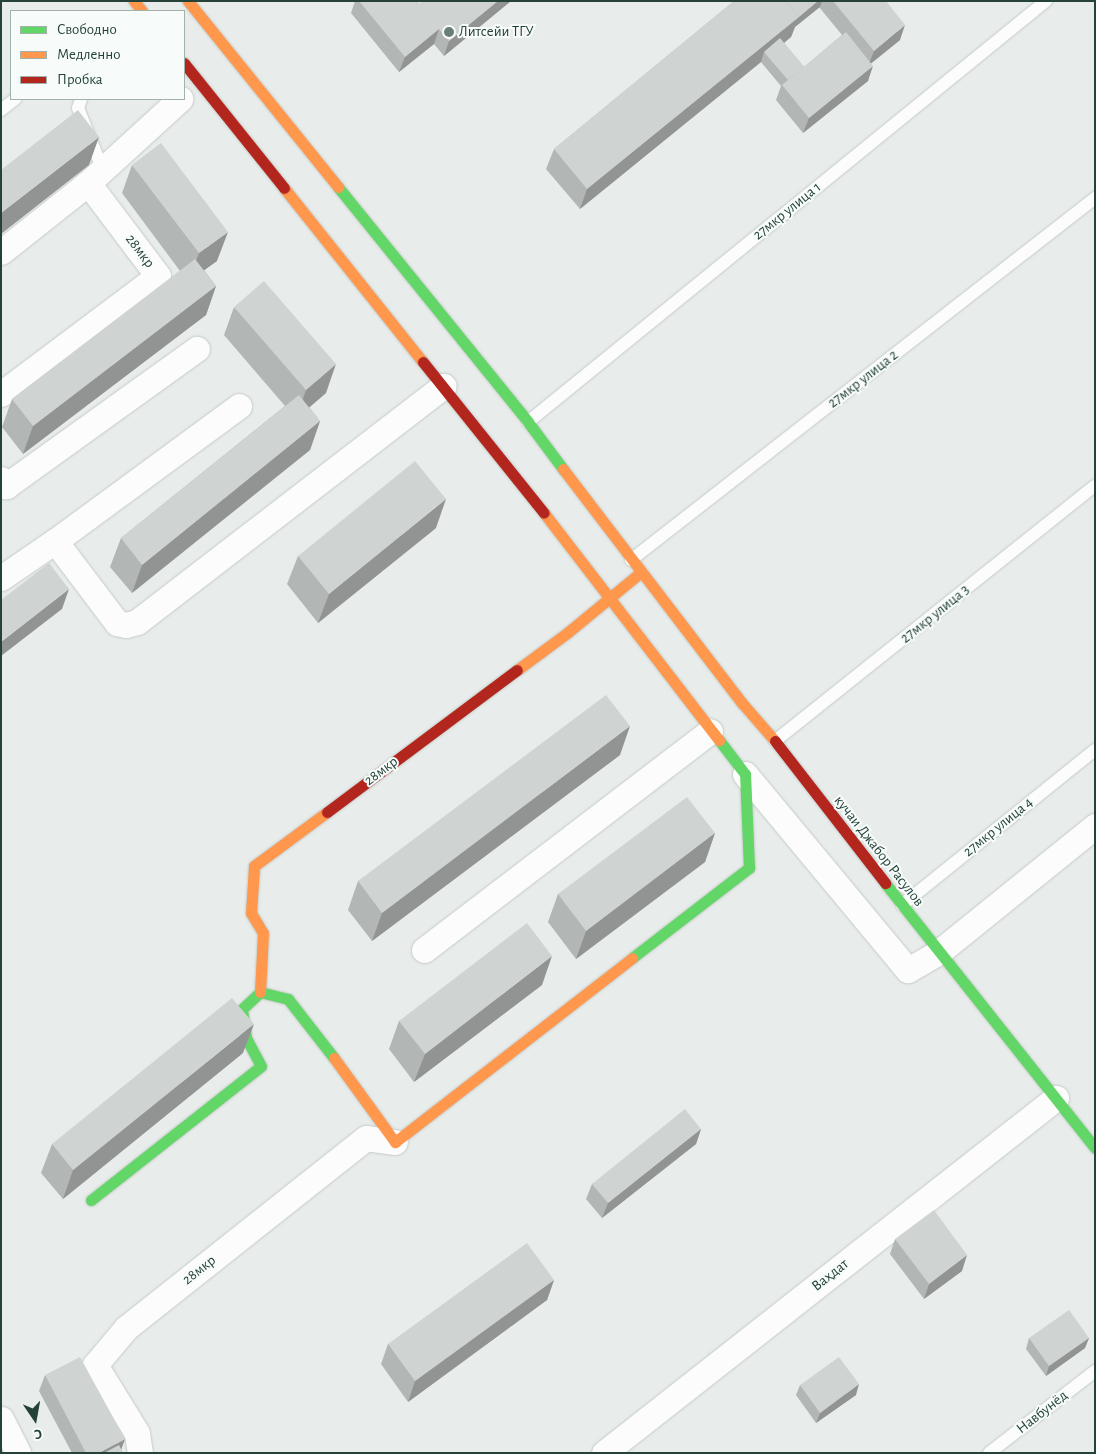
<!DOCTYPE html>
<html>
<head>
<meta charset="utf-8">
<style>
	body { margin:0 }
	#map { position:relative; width:1096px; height:1454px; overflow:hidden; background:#e8edeb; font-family:"Alegreya Sans",sans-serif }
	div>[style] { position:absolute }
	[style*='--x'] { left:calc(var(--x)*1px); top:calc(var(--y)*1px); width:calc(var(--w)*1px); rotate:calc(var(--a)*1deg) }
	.roads { filter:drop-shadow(0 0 1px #c5cac8) drop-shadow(0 0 1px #c5cac8) }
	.lane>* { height:12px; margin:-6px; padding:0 6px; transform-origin:6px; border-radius:6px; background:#fcfcfc }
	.street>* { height:25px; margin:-12.5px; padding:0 12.5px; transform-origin:12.5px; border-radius:12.5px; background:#fcfcfc }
	.fast>* { height:11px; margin:-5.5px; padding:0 5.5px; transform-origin:5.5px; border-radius:5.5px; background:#63d668 }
	.slow>* { height:11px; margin:-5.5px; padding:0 5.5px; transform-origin:5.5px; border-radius:5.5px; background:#ff974d }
	.jam>* { height:11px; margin:-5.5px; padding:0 5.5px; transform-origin:5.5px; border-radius:5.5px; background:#b3261e }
	.wall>* { inset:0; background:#b2b6b5 }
	.shaded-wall>* { inset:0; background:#919493 }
	.building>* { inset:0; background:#cfd4d2 }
	.dots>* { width:14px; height:14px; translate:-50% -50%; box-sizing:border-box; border:2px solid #f7fbf9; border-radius:50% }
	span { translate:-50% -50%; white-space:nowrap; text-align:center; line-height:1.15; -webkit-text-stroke:4px #f7fbf9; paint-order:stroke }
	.poi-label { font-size:15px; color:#24423a }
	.left { translate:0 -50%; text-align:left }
	.street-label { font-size:15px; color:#24423a }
	.frame { position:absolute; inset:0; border:2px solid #24423a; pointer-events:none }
	.legend { position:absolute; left:10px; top:10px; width:175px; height:90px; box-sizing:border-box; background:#f7fbf9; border:1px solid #a3b1ad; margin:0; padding:6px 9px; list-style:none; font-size:15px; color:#24423a }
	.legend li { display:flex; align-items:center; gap:10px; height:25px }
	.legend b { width:25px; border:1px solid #a3b1ad }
	.north { position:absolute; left:10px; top:1394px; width:50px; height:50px; -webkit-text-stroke:4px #f7fbf9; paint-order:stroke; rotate:168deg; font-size:14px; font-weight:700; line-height:20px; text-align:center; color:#24423a }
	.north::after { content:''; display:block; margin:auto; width:18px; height:22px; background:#24423a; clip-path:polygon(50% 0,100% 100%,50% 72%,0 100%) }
</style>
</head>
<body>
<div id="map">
	<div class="roads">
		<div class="lane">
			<div style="--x:81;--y:99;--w:9;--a:108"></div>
			<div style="--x:78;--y:108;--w:65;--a:68.2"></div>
			<div style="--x:1;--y:110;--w:18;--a:-38"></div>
			<div style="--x:528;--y:422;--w:668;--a:-39.1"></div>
			<div style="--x:631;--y:560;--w:589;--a:-37.96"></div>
			<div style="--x:775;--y:741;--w:409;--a:-38.6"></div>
			<div style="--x:902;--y:905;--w:248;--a:-38.8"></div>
			<div style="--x:989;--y:1453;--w:134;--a:-37.7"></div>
		</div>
		<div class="street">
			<div style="--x:88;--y:183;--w:125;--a:-42.4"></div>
			<div style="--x:1;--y:252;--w:111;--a:-38.4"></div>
			<div style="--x:88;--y:183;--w:116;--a:53"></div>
			<div style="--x:158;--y:276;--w:196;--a:143.1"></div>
			<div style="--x:239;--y:406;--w:228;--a:143.7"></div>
			<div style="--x:55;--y:541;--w:103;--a:52.9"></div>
			<div style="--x:117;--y:623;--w:9;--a:13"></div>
			<div style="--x:126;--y:625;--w:11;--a:-15"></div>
			<div style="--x:137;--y:622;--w:387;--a:-37.6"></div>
			<div style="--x:1;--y:479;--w:9;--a:54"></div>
			<div style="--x:6;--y:486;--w:235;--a:-35.7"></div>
			<div style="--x:1;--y:578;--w:65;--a:-34.4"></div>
			<div style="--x:745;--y:774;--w:255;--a:50.3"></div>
			<div style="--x:908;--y:970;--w:36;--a:-30"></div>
			<div style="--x:939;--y:952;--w:201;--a:-38.9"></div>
			<div style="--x:424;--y:950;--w:360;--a:-37.4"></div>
			<div style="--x:1;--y:1419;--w:38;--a:63"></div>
			<div style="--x:140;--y:1453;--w:20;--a:-99"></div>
			<div style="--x:137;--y:1433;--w:80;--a:-121.7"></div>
			<div style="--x:95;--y:1365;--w:48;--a:-50"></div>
			<div style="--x:126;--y:1328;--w:306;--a:-38.4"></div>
			<div style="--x:366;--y:1138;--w:29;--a:8"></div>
			<div style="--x:604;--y:1453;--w:575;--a:-38.15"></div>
		</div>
		<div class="fast">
			<div style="--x:338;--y:187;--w:302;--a:51"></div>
			<div style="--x:528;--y:422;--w:59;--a:53.3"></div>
			<div style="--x:885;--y:883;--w:338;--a:51.6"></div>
			<div style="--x:632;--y:958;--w:148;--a:-37.6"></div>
			<div style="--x:749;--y:868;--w:94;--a:-92.4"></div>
			<div style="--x:745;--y:774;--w:43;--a:-127.4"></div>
			<div style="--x:91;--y:1200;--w:216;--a:-38.2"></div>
			<div style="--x:261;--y:1066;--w:32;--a:-118"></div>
			<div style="--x:246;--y:1038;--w:29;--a:-98"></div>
			<div style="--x:242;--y:1009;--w:25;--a:-43"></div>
			<div style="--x:260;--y:992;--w:29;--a:14"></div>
			<div style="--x:288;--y:999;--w:75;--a:52.1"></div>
		</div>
		<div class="slow">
			<div style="--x:134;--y:1;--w:13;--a:51"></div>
			<div style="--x:188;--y:1;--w:239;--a:51.1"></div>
			<div style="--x:284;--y:188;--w:223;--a:51.4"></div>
			<div style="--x:563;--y:469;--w:295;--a:52.6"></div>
			<div style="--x:742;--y:703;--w:50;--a:49"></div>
			<div style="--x:544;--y:513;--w:287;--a:52.4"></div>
			<div style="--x:517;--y:670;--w:62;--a:-36.5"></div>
			<div style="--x:567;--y:633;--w:96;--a:-39.5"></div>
			<div style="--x:260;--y:992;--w:59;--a:-87.1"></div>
			<div style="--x:263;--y:933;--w:23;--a:-121"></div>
			<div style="--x:251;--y:913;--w:47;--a:-86.3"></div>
			<div style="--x:254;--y:866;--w:91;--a:-36.5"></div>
			<div style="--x:334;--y:1058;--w:104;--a:54"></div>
			<div style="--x:395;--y:1142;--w:300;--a:-37.8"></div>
		</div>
		<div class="jam">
			<div style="--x:184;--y:63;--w:160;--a:51.3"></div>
			<div style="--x:423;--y:362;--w:193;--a:51.3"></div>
			<div style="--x:775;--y:741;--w:180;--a:52.2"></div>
			<div style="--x:327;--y:812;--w:237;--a:-36.8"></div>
		</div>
	</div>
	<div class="wall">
		<div style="clip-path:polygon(355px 1px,417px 1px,419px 4px,423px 1px,511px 1px,444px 56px,434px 44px,399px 72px,351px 13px)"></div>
		<div style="clip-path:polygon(evenodd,734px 1px,886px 1px,900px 40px,871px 63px,868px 81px,803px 133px,776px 100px,781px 86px,761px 62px,580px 209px,546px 169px,554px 149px,734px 1px,819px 7px,842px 35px,804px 67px,784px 43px,791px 37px,795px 27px,819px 7px)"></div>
		<div style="clip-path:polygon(132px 165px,217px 261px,204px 270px,216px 286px,206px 315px,23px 454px,2px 427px,12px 399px,180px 271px,122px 193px)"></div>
		<div style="clip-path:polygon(234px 307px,326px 393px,309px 407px,320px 421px,310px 450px,132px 593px,110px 567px,121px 538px,285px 406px,224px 335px)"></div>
		<div style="clip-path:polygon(436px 528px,318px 623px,287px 584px,298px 556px)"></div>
		<div style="clip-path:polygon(620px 755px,372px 941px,348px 910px,358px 881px)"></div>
		<div style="clip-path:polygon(715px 833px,705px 862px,576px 959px,548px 922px,558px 894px)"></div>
		<div style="clip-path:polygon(542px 985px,414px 1082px,389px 1049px,399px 1021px)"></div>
		<div style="clip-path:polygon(243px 1053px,63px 1199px,41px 1173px,52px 1144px)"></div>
		<div style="clip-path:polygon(701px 1129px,696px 1144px,602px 1218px,586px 1199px,592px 1184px)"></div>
		<div style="clip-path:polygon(895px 1239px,962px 1271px,924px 1299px,890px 1254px)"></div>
		<div style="clip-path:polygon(554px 1280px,547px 1300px,408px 1402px,381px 1364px,388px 1344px)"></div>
		<div style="clip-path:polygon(1029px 1338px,1089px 1338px,1085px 1348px,1046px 1376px,1026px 1349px)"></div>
		<div style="clip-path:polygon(45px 1375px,121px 1449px,123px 1453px,72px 1453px,39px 1391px)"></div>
		<div style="clip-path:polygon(800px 1385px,856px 1395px,816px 1423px,796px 1395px)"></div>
	</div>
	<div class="shaded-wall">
		<div style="clip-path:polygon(498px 1px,511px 1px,444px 56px,449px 41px)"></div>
		<div style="clip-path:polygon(818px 1px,822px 1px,820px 7px,795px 27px,791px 37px,768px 56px,764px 52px,761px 62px,580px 209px,587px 189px)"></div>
		<div style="clip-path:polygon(905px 25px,900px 40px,868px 66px,874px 51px)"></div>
		<div style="clip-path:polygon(439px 29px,434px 44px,399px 72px,405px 57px)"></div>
		<div style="clip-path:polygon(873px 66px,868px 81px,803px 133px,809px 118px)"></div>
		<div style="clip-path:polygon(99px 137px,89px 165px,1px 234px,1px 213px)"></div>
		<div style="clip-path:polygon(228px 232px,217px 261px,188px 282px,199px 253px)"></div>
		<div style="clip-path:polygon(216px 286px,206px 315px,23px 454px,33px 426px)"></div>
		<div style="clip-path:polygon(336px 364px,326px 393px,296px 419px,306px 390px)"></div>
		<div style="clip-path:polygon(320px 421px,310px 450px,132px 593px,142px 565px)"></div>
		<div style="clip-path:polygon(446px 499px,436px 528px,318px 623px,329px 594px)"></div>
		<div style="clip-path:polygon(69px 589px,62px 609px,1px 656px,1px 642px)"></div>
		<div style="clip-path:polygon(630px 726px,620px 755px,372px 941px,382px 913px)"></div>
		<div style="clip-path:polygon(715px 833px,705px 862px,576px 959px,586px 931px)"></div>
		<div style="clip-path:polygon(552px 956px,542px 985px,414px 1082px,425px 1054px)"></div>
		<div style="clip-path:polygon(254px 1024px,243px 1053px,63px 1199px,73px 1170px)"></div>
		<div style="clip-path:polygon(701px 1129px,696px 1144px,602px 1218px,608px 1203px)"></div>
		<div style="clip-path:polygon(967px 1255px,962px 1271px,924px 1299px,929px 1284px)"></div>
		<div style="clip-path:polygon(554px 1280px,547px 1300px,408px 1402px,415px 1381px)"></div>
		<div style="clip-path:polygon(1089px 1338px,1085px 1348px,1046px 1376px,1049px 1366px)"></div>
		<div style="clip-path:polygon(859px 1384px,856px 1395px,816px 1423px,820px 1413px)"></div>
		<div style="clip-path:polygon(125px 1439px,120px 1453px,99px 1453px)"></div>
	</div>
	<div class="building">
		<div style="clip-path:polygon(359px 1px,417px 1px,419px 4px,423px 1px,498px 1px,449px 41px,439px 29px,405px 57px)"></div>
		<div style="clip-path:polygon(734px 1px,786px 1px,799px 17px,587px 189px,554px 149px)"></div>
		<div style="clip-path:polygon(786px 1px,818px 1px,799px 17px)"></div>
		<div style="clip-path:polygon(833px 1px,886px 1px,905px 25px,874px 51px)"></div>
		<div style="clip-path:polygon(846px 32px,873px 66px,809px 118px,782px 85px)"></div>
		<div style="clip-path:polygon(780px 38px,804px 67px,788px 80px,764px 52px)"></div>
		<div style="clip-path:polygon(78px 110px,99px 137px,1px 213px,1px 170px)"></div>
		<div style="clip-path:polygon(161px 143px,228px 232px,199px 253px,132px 165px)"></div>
		<div style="clip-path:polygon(195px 259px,216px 286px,33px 426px,12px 399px)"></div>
		<div style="clip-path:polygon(264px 281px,336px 364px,306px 390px,234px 307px)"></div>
		<div style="clip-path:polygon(299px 395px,320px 421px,142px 565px,121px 538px)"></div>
		<div style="clip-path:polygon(415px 461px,446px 499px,329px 594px,298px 556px)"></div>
		<div style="clip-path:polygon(49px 563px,69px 589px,1px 642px,1px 600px)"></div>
		<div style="clip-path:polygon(606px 695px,630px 726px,382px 913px,358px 881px)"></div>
		<div style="clip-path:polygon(687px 797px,715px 833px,586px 931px,558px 894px)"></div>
		<div style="clip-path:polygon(527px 923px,552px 956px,425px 1054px,399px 1021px)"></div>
		<div style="clip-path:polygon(232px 998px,254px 1024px,73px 1170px,52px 1144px)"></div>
		<div style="clip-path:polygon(685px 1109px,701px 1129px,608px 1203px,592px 1184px)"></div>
		<div style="clip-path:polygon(934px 1210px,967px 1255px,929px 1284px,895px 1239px)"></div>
		<div style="clip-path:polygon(527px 1243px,554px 1280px,415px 1381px,388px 1344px)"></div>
		<div style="clip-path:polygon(1069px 1310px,1089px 1338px,1049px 1366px,1029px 1338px)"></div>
		<div style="clip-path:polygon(80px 1357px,125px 1439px,99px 1453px,86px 1453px,45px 1375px)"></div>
		<div style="clip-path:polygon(839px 1357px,859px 1384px,820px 1413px,800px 1385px)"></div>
		<div style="clip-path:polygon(119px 1445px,123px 1453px,104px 1453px)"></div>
	</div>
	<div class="dots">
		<div style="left:449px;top:32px;background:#697e78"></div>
	</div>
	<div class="poi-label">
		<span class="left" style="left:459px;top:32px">Литсейи ТГУ</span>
	</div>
	<div class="street-label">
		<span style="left:787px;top:211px;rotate:-39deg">27мкр улица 1</span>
		<span style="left:140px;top:251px;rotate:53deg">28мкр</span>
		<span style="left:863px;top:379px;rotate:-38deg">27мкр улица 2</span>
		<span style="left:935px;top:614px;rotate:-39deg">27мкр улица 3</span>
		<span style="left:381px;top:771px;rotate:-37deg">28мкр</span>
		<span style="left:998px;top:827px;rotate:-39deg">27мкр улица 4</span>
		<span style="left:879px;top:851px;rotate:52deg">кучаи Джабор Расулов</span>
		<span style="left:199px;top:1270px;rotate:-38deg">28мкр</span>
		<span style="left:830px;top:1275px;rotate:-38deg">Ваҳдат</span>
		<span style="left:1042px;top:1412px;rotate:-38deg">Навбунёд</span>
	</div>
	<div class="frame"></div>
	<ul class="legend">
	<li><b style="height:6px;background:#63d668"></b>Свободно</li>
	<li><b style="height:6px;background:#ff974d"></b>Медленно</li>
	<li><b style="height:6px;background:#b3261e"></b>Пробка</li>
	</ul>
	<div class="north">С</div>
</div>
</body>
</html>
